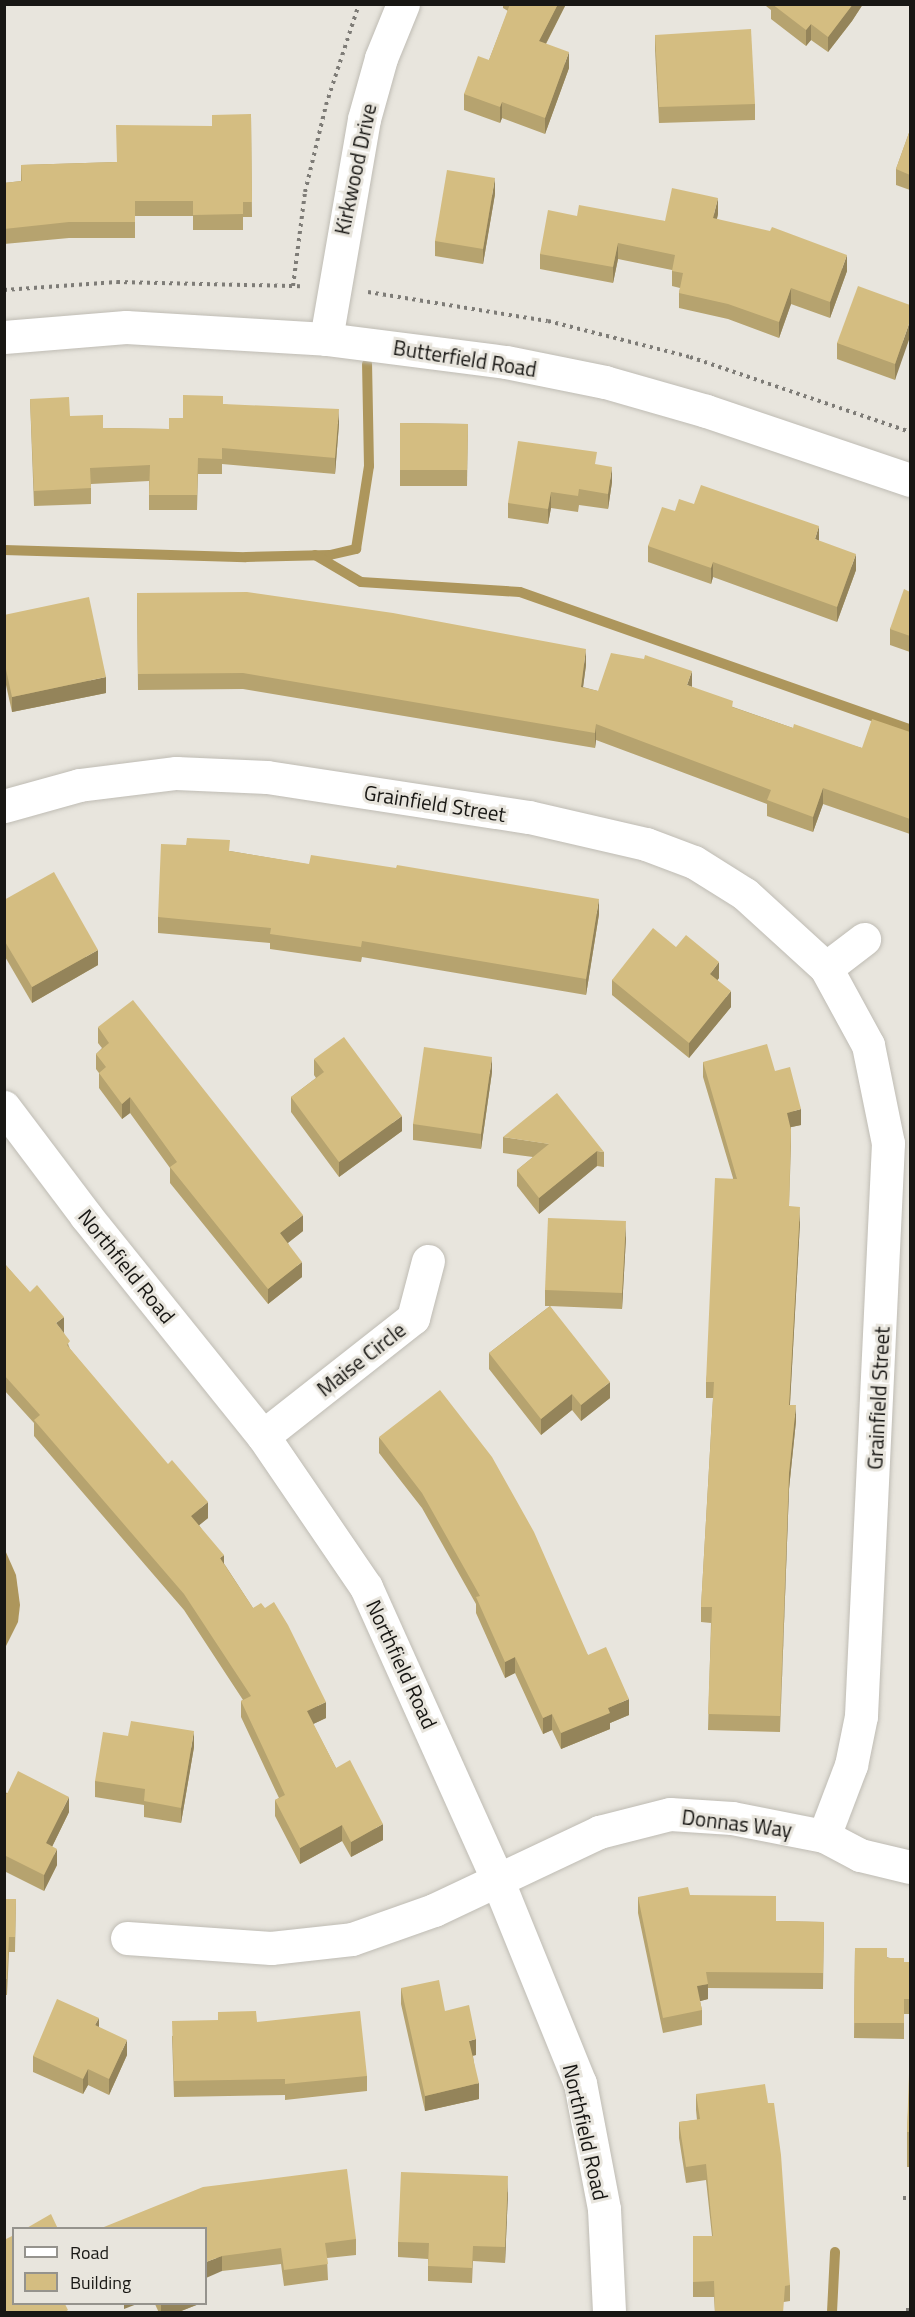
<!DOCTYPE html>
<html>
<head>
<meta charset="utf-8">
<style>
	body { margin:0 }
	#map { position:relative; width:915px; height:2317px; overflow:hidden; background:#e8e5dd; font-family:"Titillium Web",sans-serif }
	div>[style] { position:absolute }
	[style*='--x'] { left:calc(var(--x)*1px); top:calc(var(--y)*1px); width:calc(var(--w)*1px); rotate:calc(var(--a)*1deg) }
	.water>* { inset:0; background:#ad965c }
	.stream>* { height:10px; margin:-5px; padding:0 5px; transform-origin:5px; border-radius:5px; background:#ad965c }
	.path>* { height:4px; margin-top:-2px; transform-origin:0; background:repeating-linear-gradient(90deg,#7e7c77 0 3px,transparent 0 7.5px) }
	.roads { filter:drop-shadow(0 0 2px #bfbcb4) drop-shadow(0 0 2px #bfbcb4) }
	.minor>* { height:33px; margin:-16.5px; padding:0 16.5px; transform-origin:16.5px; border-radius:16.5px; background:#fff }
	.wall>* { inset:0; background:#b6a36f }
	.shaded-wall>* { inset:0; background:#94845a }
	.building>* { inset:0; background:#d4bd81 }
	span { translate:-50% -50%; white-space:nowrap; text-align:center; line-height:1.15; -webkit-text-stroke:6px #e8e5dd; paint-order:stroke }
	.street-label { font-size:21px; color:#181714 }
	.frame { position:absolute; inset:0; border:6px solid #181714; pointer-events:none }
	.legend { position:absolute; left:12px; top:2227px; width:195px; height:78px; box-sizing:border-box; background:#e8e5dd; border:2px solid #95938d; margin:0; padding:8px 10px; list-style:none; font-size:18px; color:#181714 }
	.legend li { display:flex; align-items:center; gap:12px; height:30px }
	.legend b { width:30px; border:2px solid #95938d }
</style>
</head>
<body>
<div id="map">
	<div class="water">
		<div style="clip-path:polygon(5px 1550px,16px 1575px,20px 1605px,18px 1622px,5px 1648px)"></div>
	</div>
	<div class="stream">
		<div style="--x:4;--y:550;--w:242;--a:1.7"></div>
		<div style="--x:246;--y:557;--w:84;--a:-1.4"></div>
		<div style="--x:330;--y:555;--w:27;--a:-13"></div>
		<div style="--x:356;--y:549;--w:84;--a:-81.1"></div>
		<div style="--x:369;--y:466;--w:102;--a:-91.1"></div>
		<div style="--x:315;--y:555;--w:53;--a:30.4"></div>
		<div style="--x:361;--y:582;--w:159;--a:3.6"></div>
		<div style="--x:520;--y:592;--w:413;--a:19.4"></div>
		<div style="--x:832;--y:2312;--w:60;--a:-87.1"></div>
	</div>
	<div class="path">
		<div style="--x:293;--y:286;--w:95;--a:-82.7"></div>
		<div style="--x:305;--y:192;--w:89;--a:-76.4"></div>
		<div style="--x:326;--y:105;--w:106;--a:-71.9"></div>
		<div style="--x:4;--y:290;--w:113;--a:-4"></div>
		<div style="--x:117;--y:282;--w:183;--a:1.3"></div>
		<div style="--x:368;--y:292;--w:182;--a:9.2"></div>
		<div style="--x:548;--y:321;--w:146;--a:14.2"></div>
		<div style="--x:690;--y:357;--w:232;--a:18.8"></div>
		<div style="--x:903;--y:2198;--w:7;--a:0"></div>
		<div style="--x:906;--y:2310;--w:4;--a:0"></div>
	</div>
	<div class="roads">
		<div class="minor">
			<div style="--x:4;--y:337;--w:122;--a:-4.7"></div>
			<div style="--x:126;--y:327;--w:200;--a:3.4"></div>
			<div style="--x:326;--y:339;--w:181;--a:7.3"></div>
			<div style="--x:506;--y:362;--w:101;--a:11.4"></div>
			<div style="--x:605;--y:382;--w:105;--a:16"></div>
			<div style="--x:706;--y:411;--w:215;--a:18.7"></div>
			<div style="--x:326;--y:339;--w:223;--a:-80.2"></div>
			<div style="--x:364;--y:119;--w:63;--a:-74.4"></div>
			<div style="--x:381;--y:58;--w:58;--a:-67.8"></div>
			<div style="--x:4;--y:806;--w:78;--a:-15.6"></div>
			<div style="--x:79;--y:785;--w:98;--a:-7.1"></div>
			<div style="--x:176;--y:773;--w:91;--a:2.5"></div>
			<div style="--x:267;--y:777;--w:265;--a:8.7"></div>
			<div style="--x:529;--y:817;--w:120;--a:13"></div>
			<div style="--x:646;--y:844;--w:51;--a:20.6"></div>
			<div style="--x:694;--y:862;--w:60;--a:32.1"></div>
			<div style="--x:745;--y:894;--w:110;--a:42.4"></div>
			<div style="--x:826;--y:968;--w:88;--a:61.4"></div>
			<div style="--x:868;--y:1045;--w:100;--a:78.5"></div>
			<div style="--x:888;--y:1143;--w:574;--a:92.7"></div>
			<div style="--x:861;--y:1716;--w:50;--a:101.5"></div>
			<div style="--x:851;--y:1765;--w:76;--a:110.8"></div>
			<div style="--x:826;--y:968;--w:48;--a:-37.3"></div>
			<div style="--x:4;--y:1107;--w:136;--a:53"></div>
			<div style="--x:86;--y:1216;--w:282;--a:51.2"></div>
			<div style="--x:263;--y:1436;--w:183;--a:55.7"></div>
			<div style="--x:366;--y:1587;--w:320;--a:65.8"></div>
			<div style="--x:497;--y:1879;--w:220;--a:67.9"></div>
			<div style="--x:580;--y:2083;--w:128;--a:79.2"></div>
			<div style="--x:604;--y:2209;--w:103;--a:87.2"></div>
			<div style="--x:263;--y:1436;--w:191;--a:-38.2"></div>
			<div style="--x:413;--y:1318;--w:59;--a:-75.3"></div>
			<div style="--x:127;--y:1938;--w:144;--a:4"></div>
			<div style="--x:271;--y:1948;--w:81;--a:-6.3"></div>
			<div style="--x:352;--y:1939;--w:87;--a:-19.5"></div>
			<div style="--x:434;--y:1910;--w:183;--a:-25.3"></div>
			<div style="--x:599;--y:1832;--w:73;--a:-14.2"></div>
			<div style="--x:670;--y:1814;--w:62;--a:3.7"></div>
			<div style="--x:732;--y:1818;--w:94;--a:11.1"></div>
			<div style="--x:824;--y:1836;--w:41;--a:27.8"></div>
			<div style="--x:860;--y:1855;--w:51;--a:13.5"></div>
		</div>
	</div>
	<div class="wall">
		<div style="clip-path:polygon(503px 4px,566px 4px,546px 44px,569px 68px,545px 134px,502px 118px,500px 123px,464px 110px,464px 94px,489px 60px,508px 11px,503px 8px)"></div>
		<div style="clip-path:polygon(766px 4px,863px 4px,852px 21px,828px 52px,811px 40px,806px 46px,771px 19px,771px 10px,766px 6px)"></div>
		<div style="clip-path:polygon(655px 35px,755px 104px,755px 120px,659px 123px,655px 50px)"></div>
		<div style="clip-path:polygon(251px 114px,252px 217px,243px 217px,243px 230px,193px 230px,193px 216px,135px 216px,135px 238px,69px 238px,4px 244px,4px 183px,21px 181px,21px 165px,117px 162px,212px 126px)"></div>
		<div style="clip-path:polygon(910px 130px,910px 190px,896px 185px,896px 169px)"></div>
		<div style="clip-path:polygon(495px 194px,483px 264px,435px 256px,435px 241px)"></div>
		<div style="clip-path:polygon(718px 214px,717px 219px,847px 271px,830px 318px,791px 304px,779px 338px,728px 319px,679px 308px,679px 293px,680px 288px,672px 286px,672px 270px,618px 259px,613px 283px,540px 269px,540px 254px,577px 216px,665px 221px)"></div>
		<div style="clip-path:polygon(910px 305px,895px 380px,837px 359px,837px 343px)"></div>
		<div style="clip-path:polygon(30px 399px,70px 416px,103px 428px,169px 429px,183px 418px,223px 404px,339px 424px,335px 474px,222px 464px,222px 474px,198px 474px,197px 510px,149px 510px,149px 481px,91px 484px,91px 504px,34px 506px)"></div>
		<div style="clip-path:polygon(400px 423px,468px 424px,467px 486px,400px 486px)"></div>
		<div style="clip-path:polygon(597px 465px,612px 482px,608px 509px,579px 505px,578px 512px,551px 508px,548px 524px,508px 518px,508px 503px)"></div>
		<div style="clip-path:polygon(694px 504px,819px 541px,856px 570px,837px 622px,713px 577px,711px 584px,648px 562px,648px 546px,675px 511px)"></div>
		<div style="clip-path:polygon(910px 592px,910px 652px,890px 645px,890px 629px)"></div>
		<div style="clip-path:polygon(137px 593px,586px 665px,583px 687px,598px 691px,692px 687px,733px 707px,793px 728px,862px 748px,910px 732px,910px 834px,823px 804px,813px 832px,767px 816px,767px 804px,596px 740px,595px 748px,243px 689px,138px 690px)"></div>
		<div style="clip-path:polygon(4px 615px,106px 693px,12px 712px,4px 676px)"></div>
		<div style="clip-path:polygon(230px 851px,599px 914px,586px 995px,362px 957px,361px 962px,270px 949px,270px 943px,158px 933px,158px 917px)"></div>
		<div style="clip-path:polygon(4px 900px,98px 965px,32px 1003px,4px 955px)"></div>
		<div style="clip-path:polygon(676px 947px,719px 978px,717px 980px,731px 1007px,689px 1058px,612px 995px,612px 980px)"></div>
		<div style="clip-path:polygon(98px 1027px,303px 1231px,288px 1243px,302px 1277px,268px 1304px,170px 1183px,170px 1168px,130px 1113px,122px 1119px,99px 1088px,99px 1073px,96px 1069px,96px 1054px,102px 1048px,98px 1043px)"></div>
		<div style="clip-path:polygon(314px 1059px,402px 1131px,339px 1177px,291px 1112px,291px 1097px,316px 1078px,314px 1075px)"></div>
		<div style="clip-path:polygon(703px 1062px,775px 1071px,801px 1125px,791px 1127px,791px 1146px,789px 1206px,800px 1222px,790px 1405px,796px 1421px,789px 1489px,780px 1732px,708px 1730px,711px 1623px,701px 1622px,701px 1607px,713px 1398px,706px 1398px,706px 1382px,733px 1178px,703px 1077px)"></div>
		<div style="clip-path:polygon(492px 1072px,481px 1149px,413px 1140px,413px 1124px)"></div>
		<div style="clip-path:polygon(503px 1137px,604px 1152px,604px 1167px,597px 1166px,539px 1214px,517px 1186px,517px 1170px,533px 1157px,503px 1153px)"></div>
		<div style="clip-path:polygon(626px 1237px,622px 1309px,550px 1306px,610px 1398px,581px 1421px,572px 1410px,541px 1435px,489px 1369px,489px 1353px,550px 1306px,545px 1306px,545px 1290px)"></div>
		<div style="clip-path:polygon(4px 1263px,64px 1333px,70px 1349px,208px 1518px,199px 1525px,253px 1608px,326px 1718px,313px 1724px,336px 1768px,383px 1840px,351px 1857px,342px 1841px,300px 1864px,275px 1816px,275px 1800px,279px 1798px,241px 1717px,241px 1701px,243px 1700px,184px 1610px,34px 1436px,34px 1423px,4px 1390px)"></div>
		<div style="clip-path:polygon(379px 1437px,588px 1655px,629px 1715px,610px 1723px,610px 1729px,561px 1749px,552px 1730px,543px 1734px,515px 1673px,505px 1678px,476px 1613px,476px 1604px,422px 1508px,379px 1453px)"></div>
		<div style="clip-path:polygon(194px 1747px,181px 1823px,144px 1817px,144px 1805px,95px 1797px,95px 1781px)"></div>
		<div style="clip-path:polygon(4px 1792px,69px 1812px,52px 1847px,57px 1865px,44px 1891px,4px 1871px)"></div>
		<div style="clip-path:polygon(690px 1895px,776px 1921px,824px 1922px,823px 1989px,708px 1988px,708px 1999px,700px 2001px,702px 2010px,702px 2025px,663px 2033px,638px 1913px,638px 1897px)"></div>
		<div style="clip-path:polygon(4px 1899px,16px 1899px,15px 1952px,9px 1952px,7px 1995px,4px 1995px)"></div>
		<div style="clip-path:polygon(855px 1948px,904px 1962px,910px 1962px,910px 2014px,904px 2014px,904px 2039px,854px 2038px)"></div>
		<div style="clip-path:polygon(401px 1988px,476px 2055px,473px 2056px,479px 2099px,425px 2111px,401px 2004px)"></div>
		<div style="clip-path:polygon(257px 2022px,367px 2076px,367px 2091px,285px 2100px,285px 2095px,174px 2097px,172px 2036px)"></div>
		<div style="clip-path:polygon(99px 2027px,127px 2055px,109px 2095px,88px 2085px,83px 2094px,33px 2072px,33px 2056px)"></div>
		<div style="clip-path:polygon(910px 2074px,910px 2167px,907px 2167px,907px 2132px)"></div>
		<div style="clip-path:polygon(696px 2094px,790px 2285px,790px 2301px,715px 2313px,714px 2297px,693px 2297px,693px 2236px,712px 2236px,706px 2180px,686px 2183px,679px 2138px,679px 2122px,697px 2120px,696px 2110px)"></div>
		<div style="clip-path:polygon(508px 2192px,505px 2263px,473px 2261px,472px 2283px,428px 2281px,428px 2259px,398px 2257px,398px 2242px)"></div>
		<div style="clip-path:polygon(206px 2229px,356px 2239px,356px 2255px,327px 2258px,328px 2280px,284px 2286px,281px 2264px,222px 2271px)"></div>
		<div style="clip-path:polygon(155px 2304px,199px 2304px,176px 2313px,159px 2313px)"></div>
	</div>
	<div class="shaded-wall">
		<div style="clip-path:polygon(558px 4px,566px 4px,539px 57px,539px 41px)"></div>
		<div style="clip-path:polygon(853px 4px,863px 4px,852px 21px,828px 52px,828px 37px)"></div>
		<div style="clip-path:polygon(811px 24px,811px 40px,806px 46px,806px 30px)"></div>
		<div style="clip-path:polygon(569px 52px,569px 68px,545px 134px,545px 118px)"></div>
		<div style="clip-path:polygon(502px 102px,502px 118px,500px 123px,500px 107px)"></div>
		<div style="clip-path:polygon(495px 178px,495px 194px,483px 264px,483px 249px)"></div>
		<div style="clip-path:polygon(718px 198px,718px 214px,713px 234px,713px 218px)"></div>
		<div style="clip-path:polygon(618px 243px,618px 259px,613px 283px,613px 267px)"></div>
		<div style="clip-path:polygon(847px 255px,847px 271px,830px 318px,830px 302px)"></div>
		<div style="clip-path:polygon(791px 288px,791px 304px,779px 338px,779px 322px)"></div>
		<div style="clip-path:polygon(910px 321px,910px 337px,895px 380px,895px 364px)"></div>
		<div style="clip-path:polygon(339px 409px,339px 424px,335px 474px,335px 458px)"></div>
		<div style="clip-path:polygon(612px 467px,612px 482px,608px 509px,608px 494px)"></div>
		<div style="clip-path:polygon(551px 492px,551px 508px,548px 524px,548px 509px)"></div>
		<div style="clip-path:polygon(819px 526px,819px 541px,815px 539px)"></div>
		<div style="clip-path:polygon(856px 554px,856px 570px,837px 622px,837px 607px)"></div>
		<div style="clip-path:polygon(713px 562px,713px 577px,711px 584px,711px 568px)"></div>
		<div style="clip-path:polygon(586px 649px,586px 665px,581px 702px,581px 687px)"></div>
		<div style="clip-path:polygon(692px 671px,692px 687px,687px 685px)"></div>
		<div style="clip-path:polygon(106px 677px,106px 693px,12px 712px,12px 697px)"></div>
		<div style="clip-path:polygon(596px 724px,596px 740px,595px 748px,595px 733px)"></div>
		<div style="clip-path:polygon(823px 788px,823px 804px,813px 832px,813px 817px)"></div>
		<div style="clip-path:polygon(599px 899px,599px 914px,586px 995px,586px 979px)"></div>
		<div style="clip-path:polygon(98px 950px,98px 965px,32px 1003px,32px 987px)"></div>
		<div style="clip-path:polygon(719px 962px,719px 978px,710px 990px,710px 974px)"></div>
		<div style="clip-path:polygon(731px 991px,731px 1007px,689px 1058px,689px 1043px)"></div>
		<div style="clip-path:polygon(492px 1057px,492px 1072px,481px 1149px,481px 1134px)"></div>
		<div style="clip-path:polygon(130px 1097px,130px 1113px,122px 1119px,122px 1104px)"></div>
		<div style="clip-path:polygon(801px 1109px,801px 1125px,787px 1128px,787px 1113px)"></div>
		<div style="clip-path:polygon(402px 1116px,402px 1131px,339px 1177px,339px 1162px)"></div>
		<div style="clip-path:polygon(597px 1151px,597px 1166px,539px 1214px,539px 1198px)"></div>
		<div style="clip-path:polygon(800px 1207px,800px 1222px,789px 1420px,789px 1405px)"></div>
		<div style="clip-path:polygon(303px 1215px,303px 1231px,280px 1249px,280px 1233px)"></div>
		<div style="clip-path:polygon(626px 1221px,626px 1237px,622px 1309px,622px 1293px)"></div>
		<div style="clip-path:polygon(302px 1262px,302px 1277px,268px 1304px,268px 1289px)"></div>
		<div style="clip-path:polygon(64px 1317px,64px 1333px,56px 1323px)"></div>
		<div style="clip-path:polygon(610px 1382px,610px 1398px,581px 1421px,581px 1405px)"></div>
		<div style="clip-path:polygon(572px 1394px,572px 1410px,541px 1435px,541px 1419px)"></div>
		<div style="clip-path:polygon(796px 1405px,796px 1421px,789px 1489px,780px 1732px,789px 1473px)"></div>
		<div style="clip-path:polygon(208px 1502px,208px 1518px,191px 1532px,191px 1516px)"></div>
		<div style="clip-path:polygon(224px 1555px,224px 1570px,220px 1558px)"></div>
		<div style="clip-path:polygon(515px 1657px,515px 1673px,505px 1678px,505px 1662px)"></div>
		<div style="clip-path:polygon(629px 1699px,629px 1715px,610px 1723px,610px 1729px,561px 1749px,561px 1733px,608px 1708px)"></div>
		<div style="clip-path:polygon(326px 1702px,326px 1718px,307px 1727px,307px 1711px)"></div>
		<div style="clip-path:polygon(552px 1714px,552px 1730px,543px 1734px,543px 1718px)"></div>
		<div style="clip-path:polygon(194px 1731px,194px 1747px,181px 1823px,181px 1808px)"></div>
		<div style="clip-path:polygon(69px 1797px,69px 1812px,46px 1859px,46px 1843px)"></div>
		<div style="clip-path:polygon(383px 1824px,383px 1840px,351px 1857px,351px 1842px)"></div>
		<div style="clip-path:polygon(342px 1825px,342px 1841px,300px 1864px,300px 1848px)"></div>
		<div style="clip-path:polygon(57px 1849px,57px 1865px,44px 1891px,44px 1875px)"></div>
		<div style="clip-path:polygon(708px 1984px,708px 1999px,697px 2002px,697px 1986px)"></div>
		<div style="clip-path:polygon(99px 2018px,99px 2033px,95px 2025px)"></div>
		<div style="clip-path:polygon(476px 2039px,476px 2055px,469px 2056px,469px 2041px)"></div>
		<div style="clip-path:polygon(127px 2040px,127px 2055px,109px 2095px,109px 2079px)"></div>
		<div style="clip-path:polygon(88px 2069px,88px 2085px,83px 2094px,83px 2079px)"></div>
		<div style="clip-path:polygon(479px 2083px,479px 2099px,425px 2111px,425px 2096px)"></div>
		<div style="clip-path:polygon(508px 2176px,508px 2192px,505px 2263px,505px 2247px)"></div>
		<div style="clip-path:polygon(222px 2256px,222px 2271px,206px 2278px,206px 2262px)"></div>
		<div style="clip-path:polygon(124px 2304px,137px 2304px,124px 2309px)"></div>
		<div style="clip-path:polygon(161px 2304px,199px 2304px,176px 2313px,161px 2313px)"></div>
	</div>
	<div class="building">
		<div style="clip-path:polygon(510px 4px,558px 4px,539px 41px,569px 52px,545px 118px,502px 102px,500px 107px,464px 94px,478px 56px,489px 60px)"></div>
		<div style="clip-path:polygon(772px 4px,853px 4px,828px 37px,811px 24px,806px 30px)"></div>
		<div style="clip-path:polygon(751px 29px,755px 104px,659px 107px,655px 35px)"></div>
		<div style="clip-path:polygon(251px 114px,252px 202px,243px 202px,243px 214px,193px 215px,193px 201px,135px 201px,135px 222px,69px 222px,4px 229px,4px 183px,22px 181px,21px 165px,117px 162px,116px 125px,212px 126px,212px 115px)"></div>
		<div style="clip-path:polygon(910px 130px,910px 175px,896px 169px)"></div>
		<div style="clip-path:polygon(447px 170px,495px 178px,483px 249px,435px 241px)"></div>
		<div style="clip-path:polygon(672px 188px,718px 198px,713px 218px,770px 231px,772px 227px,847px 255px,830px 302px,791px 288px,779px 322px,728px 304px,679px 293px,683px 273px,672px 271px,675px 255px,618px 243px,613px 267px,540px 254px,548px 210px,577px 216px,579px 205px,665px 221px)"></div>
		<div style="clip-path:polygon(858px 286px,910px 305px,910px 321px,895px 364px,837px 343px)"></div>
		<div style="clip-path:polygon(183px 395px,223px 396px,223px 404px,339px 409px,335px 458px,222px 448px,222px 459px,198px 458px,197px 495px,149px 495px,150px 465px,90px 468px,91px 488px,34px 491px,30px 399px,69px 397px,70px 416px,103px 415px,103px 428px,169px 429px,169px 418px,183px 418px)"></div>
		<div style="clip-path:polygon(400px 423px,468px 424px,467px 470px,400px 470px)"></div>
		<div style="clip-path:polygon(518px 441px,597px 452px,595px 464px,612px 467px,608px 494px,579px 489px,578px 496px,551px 492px,548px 509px,508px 503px)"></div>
		<div style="clip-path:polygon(701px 485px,819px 526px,815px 539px,856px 554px,837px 607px,713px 562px,711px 568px,648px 546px,662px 507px,675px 511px,679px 499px,694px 504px)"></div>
		<div style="clip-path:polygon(904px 589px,910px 592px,910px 636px,890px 629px)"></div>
		<div style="clip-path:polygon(247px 592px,393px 613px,586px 649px,581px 687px,598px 691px,611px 653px,644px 659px,645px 655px,692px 671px,687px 685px,733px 701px,732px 707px,793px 728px,794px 724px,862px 748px,872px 719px,910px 732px,910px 819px,823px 788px,813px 817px,767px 800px,771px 790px,596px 724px,595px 733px,243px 673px,138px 674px,137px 593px)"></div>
		<div style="clip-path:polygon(89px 597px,106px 677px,12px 697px,4px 660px,4px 615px)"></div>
		<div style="clip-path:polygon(187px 838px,230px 840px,229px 851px,309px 864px,311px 855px,396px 868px,397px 865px,599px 899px,586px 979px,362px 941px,361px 947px,270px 934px,271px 928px,158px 917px,161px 844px,186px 845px)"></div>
		<div style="clip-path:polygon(54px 872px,98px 950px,32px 987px,4px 940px,4px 900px)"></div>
		<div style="clip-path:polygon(653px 928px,676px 947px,686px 935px,719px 962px,710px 974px,731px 991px,689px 1043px,612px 980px)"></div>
		<div style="clip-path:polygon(133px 1000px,303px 1215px,280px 1233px,302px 1262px,268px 1289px,170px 1167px,177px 1162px,130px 1097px,122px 1104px,99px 1073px,106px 1067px,96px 1054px,109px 1043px,98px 1027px)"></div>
		<div style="clip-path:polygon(344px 1037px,402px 1116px,339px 1162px,291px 1097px,324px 1072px,314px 1059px)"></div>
		<div style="clip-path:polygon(767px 1044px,775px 1071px,790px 1067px,801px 1109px,787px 1113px,791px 1130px,789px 1206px,800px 1207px,789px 1405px,796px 1405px,789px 1473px,780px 1716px,708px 1714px,712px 1607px,701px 1607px,714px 1382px,706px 1382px,715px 1178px,737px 1179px,703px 1062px)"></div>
		<div style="clip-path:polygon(424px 1047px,492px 1057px,481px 1134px,413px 1124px)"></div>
		<div style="clip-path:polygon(557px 1093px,604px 1152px,597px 1151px,539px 1198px,517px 1170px,549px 1144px,503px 1137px)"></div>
		<div style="clip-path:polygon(548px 1218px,626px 1221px,622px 1293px,545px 1290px)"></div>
		<div style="clip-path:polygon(4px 1263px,30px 1292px,37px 1285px,64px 1317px,56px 1323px,70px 1341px,67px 1345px,168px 1464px,172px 1460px,208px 1502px,191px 1516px,224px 1555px,220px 1558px,253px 1608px,261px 1603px,265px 1608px,274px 1602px,288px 1625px,326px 1702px,307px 1711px,336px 1768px,350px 1760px,383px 1824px,351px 1842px,342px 1825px,300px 1848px,275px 1800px,285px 1795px,241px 1701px,251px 1696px,184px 1594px,34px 1420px,40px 1415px,4px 1375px)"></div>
		<div style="clip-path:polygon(550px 1306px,610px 1382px,581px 1405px,572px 1394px,541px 1419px,489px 1353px)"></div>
		<div style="clip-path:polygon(440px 1390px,492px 1457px,534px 1532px,588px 1655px,606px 1647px,629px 1699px,608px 1708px,610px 1713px,561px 1733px,552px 1714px,543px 1718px,515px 1657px,505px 1662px,476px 1597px,480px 1596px,422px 1493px,379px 1437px)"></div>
		<div style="clip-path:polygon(131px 1721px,194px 1731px,181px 1808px,144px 1801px,145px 1789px,95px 1781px,103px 1732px,128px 1736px)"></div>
		<div style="clip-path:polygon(18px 1771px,69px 1797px,46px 1843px,57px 1849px,44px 1875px,4px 1855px,4px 1792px,7px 1794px)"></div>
		<div style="clip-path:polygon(688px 1887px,690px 1895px,776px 1896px,776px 1921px,824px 1922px,823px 1973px,706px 1972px,708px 1984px,697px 1986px,702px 2010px,663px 2018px,638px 1897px)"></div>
		<div style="clip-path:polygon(4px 1899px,16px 1899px,15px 1937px,9px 1937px,7px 1979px,4px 1979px)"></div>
		<div style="clip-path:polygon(855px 1948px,887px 1948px,887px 1958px,904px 1958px,904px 1962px,910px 1962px,910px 1999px,904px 1999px,904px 2023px,854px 2023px)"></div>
		<div style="clip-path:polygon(439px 1980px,445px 2011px,469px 2005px,476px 2039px,469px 2041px,479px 2083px,425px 2096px,401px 1988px)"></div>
		<div style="clip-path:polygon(57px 1999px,99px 2018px,95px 2025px,127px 2040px,109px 2079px,88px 2069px,83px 2079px,33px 2056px)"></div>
		<div style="clip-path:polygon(256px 2011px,257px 2022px,360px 2011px,367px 2076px,285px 2084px,285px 2079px,174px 2081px,172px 2021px,218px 2020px,218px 2012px)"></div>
		<div style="clip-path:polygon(909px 2074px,910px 2074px,910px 2132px,907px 2132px)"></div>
		<div style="clip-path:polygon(765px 2084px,768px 2103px,774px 2103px,781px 2155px,790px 2285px,785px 2286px,783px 2313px,715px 2313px,714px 2281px,693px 2282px,693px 2236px,713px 2236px,706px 2164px,686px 2167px,679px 2122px,700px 2119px,696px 2094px)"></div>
		<div style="clip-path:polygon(347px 2169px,356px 2239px,325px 2243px,328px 2264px,284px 2270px,281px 2248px,222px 2256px,206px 2262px,206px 2229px,99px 2229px,203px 2187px)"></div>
		<div style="clip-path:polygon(401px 2172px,508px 2176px,505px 2247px,473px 2246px,472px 2268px,428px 2266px,429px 2243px,398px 2242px)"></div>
		<div style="clip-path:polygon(51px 2214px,58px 2229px,25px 2229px)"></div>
		<div style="clip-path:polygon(14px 2235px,14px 2304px,65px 2304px,68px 2310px,64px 2313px,4px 2313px,4px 2240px)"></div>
	</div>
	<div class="street-label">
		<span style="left:355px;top:169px;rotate:-78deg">Kirkwood Drive</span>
		<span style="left:465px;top:358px;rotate:9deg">Butterfield Road</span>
		<span style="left:435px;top:803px;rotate:9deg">Grainfield Street</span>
		<span style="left:127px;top:1266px;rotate:51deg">Northfield Road</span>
		<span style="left:361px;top:1359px;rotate:-38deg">Maise Circle</span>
		<span style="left:878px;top:1398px;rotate:-87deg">Grainfield Street</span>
		<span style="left:402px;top:1664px;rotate:65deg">Northfield Road</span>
		<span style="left:737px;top:1823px;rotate:7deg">Donnas Way</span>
		<span style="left:586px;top:2132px;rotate:77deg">Northfield Road</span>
	</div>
	<div class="frame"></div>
	<ul class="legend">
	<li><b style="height:8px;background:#fff"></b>Road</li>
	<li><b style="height:16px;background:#d4bd81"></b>Building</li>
	</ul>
</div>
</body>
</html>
